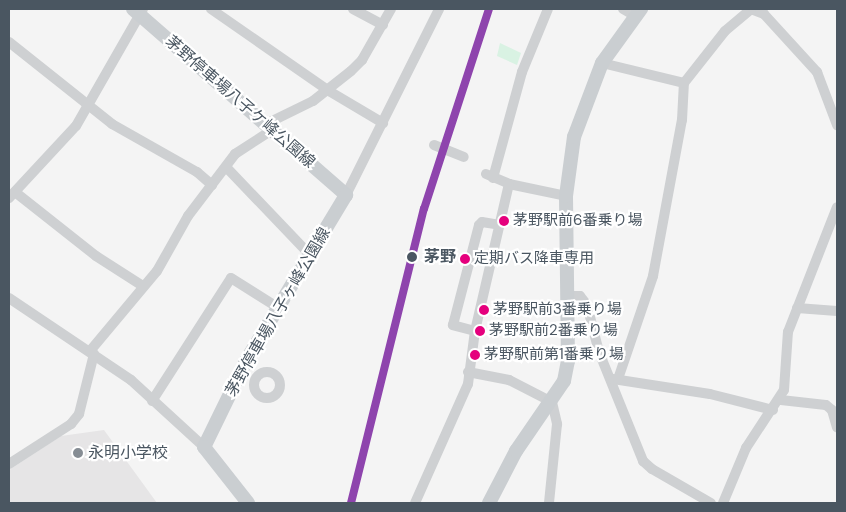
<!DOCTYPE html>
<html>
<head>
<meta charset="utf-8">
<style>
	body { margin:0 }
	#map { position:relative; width:846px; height:512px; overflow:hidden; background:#f4f4f4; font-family:"DM Sans","Noto Sans JP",sans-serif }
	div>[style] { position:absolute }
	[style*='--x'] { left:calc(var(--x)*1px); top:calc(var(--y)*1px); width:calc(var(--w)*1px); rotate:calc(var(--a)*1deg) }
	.education>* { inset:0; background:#e6e5e6 }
	.green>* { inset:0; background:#d9f2e3 }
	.minor>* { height:10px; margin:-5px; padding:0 5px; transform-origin:5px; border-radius:5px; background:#ced0d2 }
	.minor>.ring { margin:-5px; padding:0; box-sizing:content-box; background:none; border:10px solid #ced0d2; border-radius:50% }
	.major>* { height:14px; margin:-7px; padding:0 7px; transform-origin:7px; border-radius:7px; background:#caced1 }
	.rail-1>* { height:8px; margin:-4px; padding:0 4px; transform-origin:4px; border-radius:4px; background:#8e44ad }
	.dots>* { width:14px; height:14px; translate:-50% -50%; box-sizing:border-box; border:2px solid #fff; border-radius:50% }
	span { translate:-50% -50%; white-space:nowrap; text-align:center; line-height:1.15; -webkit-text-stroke:4.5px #fff; paint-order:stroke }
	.bus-label { font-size:15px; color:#4a5661 }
	.left { translate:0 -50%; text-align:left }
	.street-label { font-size:16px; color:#4a5661 }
	.stop-label { font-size:16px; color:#4a5661; font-weight:700 }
	.poi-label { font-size:16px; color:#4a5661 }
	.frame { position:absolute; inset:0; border:10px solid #4a5661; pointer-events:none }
</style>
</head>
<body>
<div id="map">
	<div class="education">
		<div style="clip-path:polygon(104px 430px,157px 503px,9px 503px,9px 470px,61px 436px)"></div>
	</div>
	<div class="green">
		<div style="clip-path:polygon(500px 43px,521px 53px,517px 65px,497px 56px)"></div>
	</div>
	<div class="minor">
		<div style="--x:211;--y:9;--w:144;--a:34.8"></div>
		<div style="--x:329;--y:91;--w:63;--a:30.7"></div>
		<div style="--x:353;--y:9;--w:34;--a:28"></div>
		<div style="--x:623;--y:9;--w:14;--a:30"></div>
		<div style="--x:751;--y:9;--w:14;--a:21"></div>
		<div style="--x:764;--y:14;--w:79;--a:47.6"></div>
		<div style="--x:817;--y:72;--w:57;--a:69.3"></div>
		<div style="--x:9;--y:42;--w:132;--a:38.5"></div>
		<div style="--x:112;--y:124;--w:98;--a:29.5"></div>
		<div style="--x:197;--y:172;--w:20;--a:41"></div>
		<div style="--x:602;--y:63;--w:84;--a:13.7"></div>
		<div style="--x:266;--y:124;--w:52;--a:-26.1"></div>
		<div style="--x:313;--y:101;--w:48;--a:-38.3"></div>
		<div style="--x:351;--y:71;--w:16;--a:-45"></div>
		<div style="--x:362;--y:60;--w:59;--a:-60.4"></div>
		<div style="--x:434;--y:145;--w:32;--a:22"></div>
		<div style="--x:226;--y:167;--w:123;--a:46.3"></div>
		<div style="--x:486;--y:174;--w:25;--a:23"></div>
		<div style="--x:509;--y:184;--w:58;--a:11.9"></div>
		<div style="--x:493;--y:178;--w:110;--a:-74.7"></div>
		<div style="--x:522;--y:72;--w:68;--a:-67.6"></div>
		<div style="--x:15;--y:192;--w:103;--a:38.3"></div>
		<div style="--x:96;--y:256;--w:56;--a:32.6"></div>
		<div style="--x:346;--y:195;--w:208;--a:-63.4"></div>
		<div style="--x:9;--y:198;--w:98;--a:-47.1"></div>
		<div style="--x:76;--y:126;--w:135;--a:-60.2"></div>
		<div style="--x:568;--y:296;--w:12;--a:0"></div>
		<div style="--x:580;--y:296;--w:11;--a:52"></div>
		<div style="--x:587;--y:305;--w:49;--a:75.7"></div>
		<div style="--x:599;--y:352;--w:118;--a:68"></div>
		<div style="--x:643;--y:461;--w:12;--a:42"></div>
		<div style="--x:652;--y:469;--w:68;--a:30"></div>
		<div style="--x:9;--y:298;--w:147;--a:33.9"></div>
		<div style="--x:131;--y:380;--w:99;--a:42.5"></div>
		<div style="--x:797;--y:308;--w:40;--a:4.3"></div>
		<div style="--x:475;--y:331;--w:23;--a:-165"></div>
		<div style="--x:453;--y:325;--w:103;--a:-75.4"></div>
		<div style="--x:479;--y:225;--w:4;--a:-45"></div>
		<div style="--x:482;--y:222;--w:18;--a:9"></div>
		<div style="--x:90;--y:351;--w:104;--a:-50.1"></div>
		<div style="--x:157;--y:271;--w:63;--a:-60.6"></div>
		<div style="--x:188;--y:216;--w:78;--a:-52.8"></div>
		<div style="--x:235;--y:154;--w:44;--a:-33"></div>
		<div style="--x:468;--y:372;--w:42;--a:11"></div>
		<div style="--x:509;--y:380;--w:48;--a:27.1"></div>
		<div style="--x:552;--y:402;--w:23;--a:77"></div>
		<div style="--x:557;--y:424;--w:79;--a:95.8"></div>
		<div class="ring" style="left:254px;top:372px;width:16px;height:16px"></div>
		<div style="--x:613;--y:379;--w:98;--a:8.8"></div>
		<div style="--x:710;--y:394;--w:65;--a:14.3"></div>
		<div style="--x:618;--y:379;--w:109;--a:-71.2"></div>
		<div style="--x:653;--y:276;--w:159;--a:-79.5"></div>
		<div style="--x:682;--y:120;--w:37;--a:-87"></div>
		<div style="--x:684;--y:83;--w:66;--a:-51.7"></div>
		<div style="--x:725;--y:31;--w:34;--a:-40"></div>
		<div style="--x:781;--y:400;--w:45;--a:6.3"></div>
		<div style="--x:826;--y:405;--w:8;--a:40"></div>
		<div style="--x:832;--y:410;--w:18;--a:74"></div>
		<div style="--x:152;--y:401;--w:146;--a:-57.3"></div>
		<div style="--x:231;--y:278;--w:54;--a:32.2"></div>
		<div style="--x:9;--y:464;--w:74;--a:-32.8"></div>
		<div style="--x:71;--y:424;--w:13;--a:-51"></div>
		<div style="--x:79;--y:414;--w:62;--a:-76"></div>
		<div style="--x:415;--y:503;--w:130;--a:-66"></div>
		<div style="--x:468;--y:384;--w:53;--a:-82.5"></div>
		<div style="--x:475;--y:331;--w:151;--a:-77"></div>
		<div style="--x:723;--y:503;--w:60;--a:-67.3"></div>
		<div style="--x:746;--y:448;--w:69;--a:-56.8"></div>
		<div style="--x:784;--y:390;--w:58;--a:-86.1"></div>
		<div style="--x:788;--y:332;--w:134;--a:-68.6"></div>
	</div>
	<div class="major">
		<div style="--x:133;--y:9;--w:283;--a:41.1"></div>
		<div style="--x:346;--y:195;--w:192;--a:121.1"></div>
		<div style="--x:247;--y:359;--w:98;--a:116"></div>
		<div style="--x:204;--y:447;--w:71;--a:51.8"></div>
		<div style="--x:489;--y:503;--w:59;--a:-62.6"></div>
		<div style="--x:516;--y:451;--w:85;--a:-55.6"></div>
		<div style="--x:564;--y:381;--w:20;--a:-79"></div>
		<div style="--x:568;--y:361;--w:165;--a:-90.7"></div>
		<div style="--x:566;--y:196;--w:60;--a:-82.3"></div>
		<div style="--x:574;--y:137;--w:79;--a:-69.3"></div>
		<div style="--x:602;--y:63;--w:67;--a:-54.2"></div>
	</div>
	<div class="rail-1">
		<div style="--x:351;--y:503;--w:303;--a:-76.1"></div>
		<div style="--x:424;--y:209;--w:210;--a:-72"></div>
	</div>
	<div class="dots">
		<div style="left:504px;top:221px;background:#e5007d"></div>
		<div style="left:412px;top:257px;background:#4a5661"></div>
		<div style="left:465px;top:259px;background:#e5007d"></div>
		<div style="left:484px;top:310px;background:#e5007d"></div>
		<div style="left:480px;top:331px;background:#e5007d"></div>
		<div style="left:475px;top:355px;background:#e5007d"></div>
		<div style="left:78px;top:453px;background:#868d94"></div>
	</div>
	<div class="bus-label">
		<span class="left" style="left:513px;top:221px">茅野駅前6番乗り場</span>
		<span class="left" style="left:474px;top:259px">定期バス降車専用</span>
		<span class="left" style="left:493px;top:310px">茅野駅前3番乗り場</span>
		<span class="left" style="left:489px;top:331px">茅野駅前2番乗り場</span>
		<span class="left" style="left:484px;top:355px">茅野駅前第1番乗り場</span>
	</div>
	<div class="street-label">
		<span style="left:240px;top:102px;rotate:41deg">茅野停車場八子ケ峰公園線</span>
		<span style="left:278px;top:312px;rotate:-60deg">茅野停車場八子ヶ峰公園線</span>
	</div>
	<div class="stop-label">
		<span class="left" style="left:424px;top:257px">茅野</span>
	</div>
	<div class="poi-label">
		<span class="left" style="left:88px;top:453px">永明小学校</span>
	</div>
	<div class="frame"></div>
</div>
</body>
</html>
